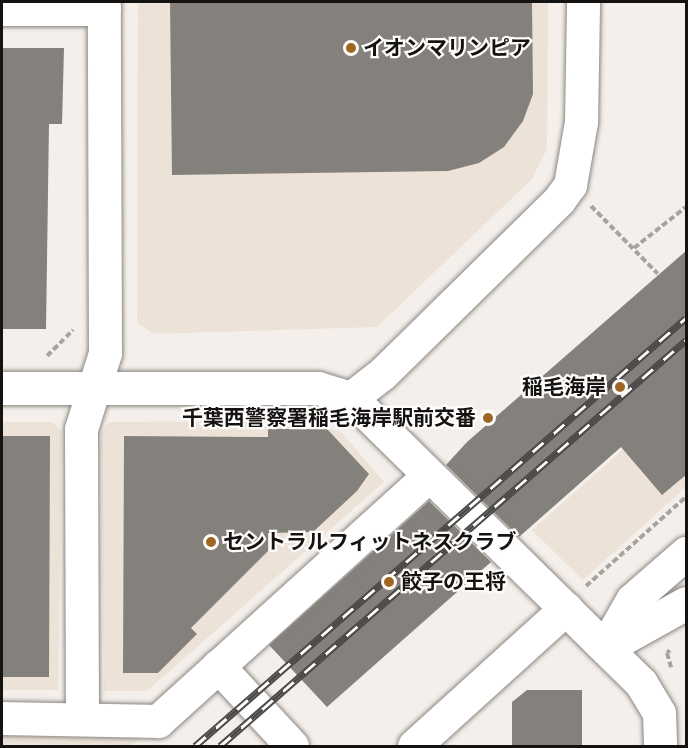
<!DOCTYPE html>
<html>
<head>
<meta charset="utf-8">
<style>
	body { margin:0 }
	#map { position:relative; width:688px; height:748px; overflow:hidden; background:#f4efea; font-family:"Public Sans","Noto Sans JP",sans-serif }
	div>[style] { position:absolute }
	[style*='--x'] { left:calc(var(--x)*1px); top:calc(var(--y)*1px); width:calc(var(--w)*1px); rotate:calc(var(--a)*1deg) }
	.built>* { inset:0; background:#ede2d8 }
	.building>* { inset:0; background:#84807c }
	.path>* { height:4px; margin-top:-2px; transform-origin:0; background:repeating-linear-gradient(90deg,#a7a39f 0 6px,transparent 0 9px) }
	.roads { filter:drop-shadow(0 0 2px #8b8783) drop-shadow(0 0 2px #8b8783) }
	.minor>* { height:33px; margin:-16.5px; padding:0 16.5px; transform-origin:16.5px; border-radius:16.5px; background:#fff }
	.rail>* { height:7px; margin-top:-3.5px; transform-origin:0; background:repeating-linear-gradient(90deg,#fffdfb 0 14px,#4c4a48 0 28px); box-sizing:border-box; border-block:2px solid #4c4a48 }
	.dots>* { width:16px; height:16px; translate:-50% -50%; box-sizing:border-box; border:3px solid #fffdfb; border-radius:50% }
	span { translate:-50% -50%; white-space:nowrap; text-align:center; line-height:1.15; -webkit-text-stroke:4.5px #fffdfb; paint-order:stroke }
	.poi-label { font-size:21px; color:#151312; font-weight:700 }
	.left { translate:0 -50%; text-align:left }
	.right { translate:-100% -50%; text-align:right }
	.frame { position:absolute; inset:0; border:3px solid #151312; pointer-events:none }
</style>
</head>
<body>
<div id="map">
	<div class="built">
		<div style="clip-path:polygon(138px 2px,548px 2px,547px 149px,532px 179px,377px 327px,154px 334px,137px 323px)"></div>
		<div style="clip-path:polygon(686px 394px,686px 487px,583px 580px,532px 530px)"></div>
		<div style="clip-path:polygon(312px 421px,342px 433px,384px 482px,147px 691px,104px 691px,101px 433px,109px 422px)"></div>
		<div style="clip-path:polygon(2px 422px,52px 422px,62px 432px,58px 690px,2px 690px)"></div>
		<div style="clip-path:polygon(2px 735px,142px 736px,130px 746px,2px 746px)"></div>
	</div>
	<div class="building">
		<div style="clip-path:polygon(170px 2px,532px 2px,533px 94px,523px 121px,504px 147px,479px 163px,448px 171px,172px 175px)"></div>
		<div style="clip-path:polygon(3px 48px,64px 48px,62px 124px,49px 124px,46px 329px,2px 329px)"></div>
		<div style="clip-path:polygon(687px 250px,687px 474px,662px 495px,621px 447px,519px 537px,446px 465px,467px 442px)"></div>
		<div style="clip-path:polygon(268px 429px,327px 429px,369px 474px,357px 491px,313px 532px,268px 533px,268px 551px,191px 628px,197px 634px,158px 673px,123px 673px,124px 436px,268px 437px)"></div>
		<div style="clip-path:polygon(2px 436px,50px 436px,49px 677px,2px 677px)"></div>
		<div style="clip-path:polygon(429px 501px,491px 562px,327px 707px,269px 645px)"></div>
		<div style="clip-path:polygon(527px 690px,582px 690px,582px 747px,512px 747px,512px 702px)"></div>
	</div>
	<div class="path">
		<div style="--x:591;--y:206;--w:95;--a:45.4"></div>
		<div style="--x:634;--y:248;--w:66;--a:-38.3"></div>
		<div style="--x:47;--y:356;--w:37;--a:-45"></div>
		<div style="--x:586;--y:586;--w:134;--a:-41.7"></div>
		<div style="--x:670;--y:650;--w:4;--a:135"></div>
		<div style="--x:667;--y:653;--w:15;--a:74"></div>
	</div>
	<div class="roads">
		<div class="minor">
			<div style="--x:2;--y:9;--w:102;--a:0"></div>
			<div style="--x:2;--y:388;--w:316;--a:0"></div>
			<div style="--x:318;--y:388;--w:34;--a:17"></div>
			<div style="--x:351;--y:398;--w:407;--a:44.5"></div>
			<div style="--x:641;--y:683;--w:35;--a:59"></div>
			<div style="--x:659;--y:713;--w:33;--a:88"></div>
			<div style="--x:351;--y:398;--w:39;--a:-38"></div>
			<div style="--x:382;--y:374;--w:248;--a:-44.5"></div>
			<div style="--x:559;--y:200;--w:19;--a:-54"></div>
			<div style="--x:570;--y:185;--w:64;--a:-80.1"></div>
			<div style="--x:581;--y:122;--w:120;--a:-89"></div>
			<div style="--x:605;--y:647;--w:54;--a:-60.1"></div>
			<div style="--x:632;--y:600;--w:72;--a:-41"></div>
			<div style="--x:607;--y:647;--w:90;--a:-29.1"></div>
			<div style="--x:218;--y:666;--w:109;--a:47.2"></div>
			<div style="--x:2;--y:718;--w:156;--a:1.1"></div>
			<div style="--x:158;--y:721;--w:365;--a:-42.2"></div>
			<div style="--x:82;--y:719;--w:290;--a:-90.2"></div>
			<div style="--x:81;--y:429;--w:80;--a:-72.5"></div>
			<div style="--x:105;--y:353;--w:351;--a:-90.2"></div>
			<div style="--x:414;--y:746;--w:205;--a:-42.2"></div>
		</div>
	</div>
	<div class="rail">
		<div style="--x:195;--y:746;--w:651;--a:-41.08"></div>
		<div style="--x:220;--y:746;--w:618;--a:-41.06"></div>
	</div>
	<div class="dots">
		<div style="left:351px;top:48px;background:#9e6523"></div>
		<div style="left:620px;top:387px;background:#9e6523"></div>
		<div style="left:488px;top:418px;background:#9e6523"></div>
		<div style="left:211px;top:542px;background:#9e6523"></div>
		<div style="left:389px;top:582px;background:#9e6523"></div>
	</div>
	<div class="poi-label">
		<span class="left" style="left:363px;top:48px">イオンマリンピア</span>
		<span class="right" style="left:606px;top:387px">稲毛海岸</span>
		<span class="right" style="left:476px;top:418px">千葉西警察署稲毛海岸駅前交番</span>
		<span class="left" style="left:223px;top:542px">セントラルフィットネスクラブ</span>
		<span class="left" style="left:401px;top:582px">餃子の王将</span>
	</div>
	<div class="frame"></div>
</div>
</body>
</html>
